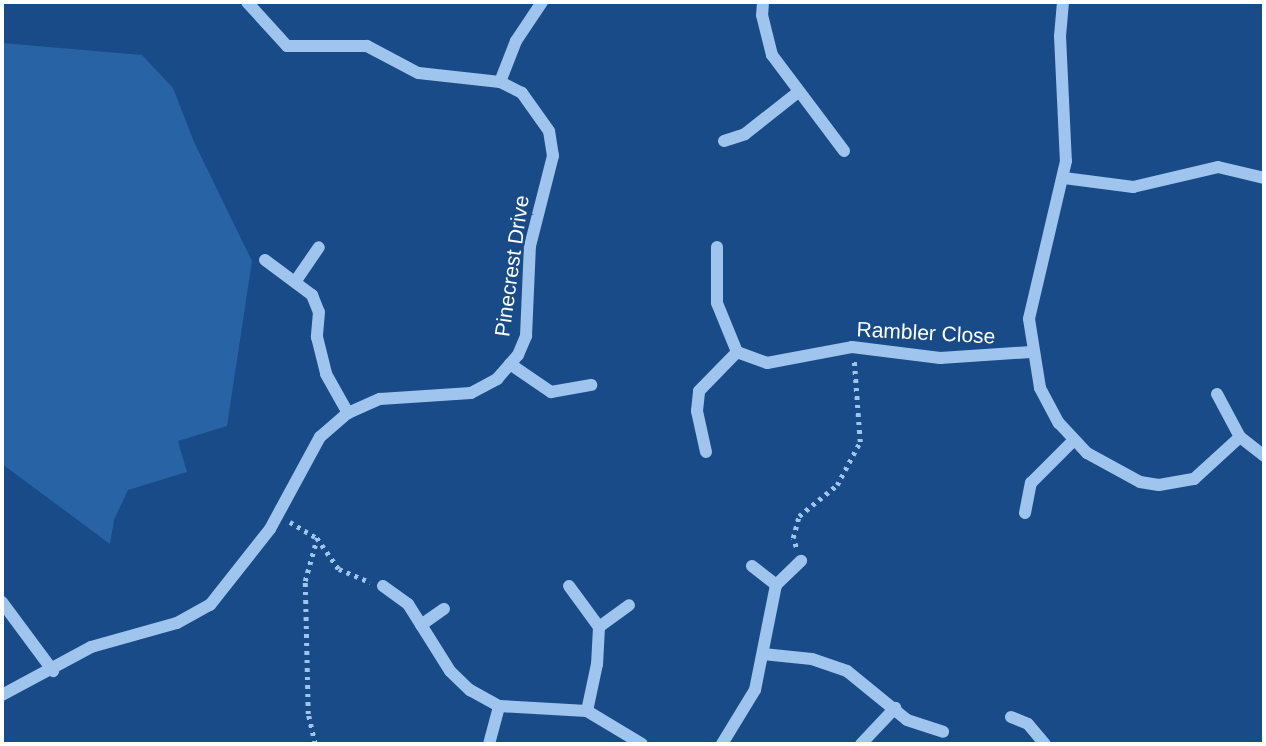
<!DOCTYPE html>
<html>
<head>
<meta charset="utf-8">
<style>
	body { margin:0 }
	#map { position:relative; width:1266px; height:746px; overflow:hidden; background:#184b87; font-family:Arial,sans-serif }
	div>[style] { position:absolute }
	[style*='--x'] { left:calc(var(--x)*1px); top:calc(var(--y)*1px); width:calc(var(--w)*1px); rotate:calc(var(--a)*1deg) }
	.green>* { inset:0; background:#2763a5 }
	.path>* { height:4.5px; margin-top:-2.25px; transform-origin:0; background:repeating-linear-gradient(90deg,#9fc4ed 0 3.5px,transparent 0 8.5px) }
	.minor>* { height:12px; margin:-6px; padding:0 6px; transform-origin:6px; border-radius:6px; background:#9fc4ed }
	span { translate:-50% -50%; white-space:nowrap; text-align:center; line-height:1.15; -webkit-text-stroke:5px #184b87; paint-order:stroke }
	.street-label { font-size:21px; color:#fff }
	.frame { position:absolute; inset:0; border:4px solid #fff; pointer-events:none }
</style>
</head>
<body>
<div id="map">
	<div class="green">
		<div style="clip-path:polygon(2px 43px,142px 55px,173px 88px,194px 142px,252px 261px,227px 426px,178px 441px,187px 472px,128px 490px,114px 520px,110px 544px,2px 464px)"></div>
	</div>
	<div class="path">
		<div style="--x:290;--y:522;--w:31;--a:31"></div>
		<div style="--x:317;--y:538;--w:38;--a:55"></div>
		<div style="--x:339;--y:569;--w:34;--a:23"></div>
		<div style="--x:796;--y:547;--w:9;--a:-108"></div>
		<div style="--x:793;--y:538;--w:23;--a:-75"></div>
		<div style="--x:799;--y:516;--w:49;--a:-39.2"></div>
		<div style="--x:837;--y:485;--w:49;--a:-61.9"></div>
		<div style="--x:860;--y:442;--w:81;--a:-94.2"></div>
		<div style="--x:315;--y:744;--w:31;--a:-103"></div>
		<div style="--x:308;--y:714;--w:133;--a:-91.3"></div>
		<div style="--x:305;--y:581;--w:45;--a:-74.4"></div>
	</div>
	<div class="minor">
		<div style="--x:763;--y:2;--w:13;--a:94"></div>
		<div style="--x:762;--y:15;--w:41;--a:76"></div>
		<div style="--x:772;--y:55;--w:120;--a:53.1"></div>
		<div style="--x:1063;--y:2;--w:34;--a:95"></div>
		<div style="--x:1060;--y:36;--w:125;--a:87.3"></div>
		<div style="--x:1066;--y:161;--w:162;--a:103.2"></div>
		<div style="--x:1029;--y:319;--w:70;--a:80.9"></div>
		<div style="--x:1040;--y:388;--w:40;--a:62"></div>
		<div style="--x:1059;--y:423;--w:41;--a:47"></div>
		<div style="--x:1087;--y:453;--w:60;--a:28.7"></div>
		<div style="--x:1140;--y:482;--w:19;--a:9"></div>
		<div style="--x:1159;--y:485;--w:36;--a:-10"></div>
		<div style="--x:1194;--y:479;--w:62;--a:-42.4"></div>
		<div style="--x:1240;--y:437;--w:31;--a:38"></div>
		<div style="--x:500;--y:82;--w:44;--a:-68.7"></div>
		<div style="--x:516;--y:41;--w:47;--a:-56.3"></div>
		<div style="--x:724;--y:141;--w:22;--a:-18"></div>
		<div style="--x:745;--y:134;--w:66;--a:-38.3"></div>
		<div style="--x:1064;--y:178;--w:70;--a:7.4"></div>
		<div style="--x:1133;--y:187;--w:87;--a:-13.2"></div>
		<div style="--x:1218;--y:167;--w:47;--a:13.4"></div>
		<div style="--x:717;--y:247;--w:56;--a:90"></div>
		<div style="--x:717;--y:303;--w:53;--a:67.8"></div>
		<div style="--x:265;--y:260;--w:59;--a:36.7"></div>
		<div style="--x:312;--y:295;--w:18;--a:68"></div>
		<div style="--x:319;--y:312;--w:25;--a:95"></div>
		<div style="--x:317;--y:337;--w:38;--a:76"></div>
		<div style="--x:326;--y:374;--w:45;--a:60.6"></div>
		<div style="--x:295;--y:282;--w:42;--a:-55.6"></div>
		<div style="--x:510;--y:364;--w:50;--a:34.3"></div>
		<div style="--x:551;--y:392;--w:41;--a:-9.9"></div>
		<div style="--x:1217;--y:394;--w:49;--a:61.9"></div>
		<div style="--x:706;--y:452;--w:42;--a:-102.4"></div>
		<div style="--x:697;--y:411;--w:20;--a:-84"></div>
		<div style="--x:699;--y:391;--w:54;--a:-45.7"></div>
		<div style="--x:737;--y:352;--w:32;--a:20"></div>
		<div style="--x:767;--y:363;--w:86;--a:-10.7"></div>
		<div style="--x:852;--y:347;--w:89;--a:7.1"></div>
		<div style="--x:940;--y:358;--w:91;--a:-3.8"></div>
		<div style="--x:1025;--y:513;--w:31;--a:-79"></div>
		<div style="--x:1031;--y:483;--w:59;--a:-45"></div>
		<div style="--x:752;--y:566;--w:31;--a:38"></div>
		<div style="--x:383;--y:586;--w:31;--a:36"></div>
		<div style="--x:408;--y:604;--w:79;--a:57.9"></div>
		<div style="--x:450;--y:671;--w:28;--a:44"></div>
		<div style="--x:470;--y:690;--w:33;--a:29"></div>
		<div style="--x:499;--y:706;--w:88;--a:3.3"></div>
		<div style="--x:587;--y:711;--w:64;--a:31"></div>
		<div style="--x:569;--y:586;--w:51;--a:53.8"></div>
		<div style="--x:599;--y:627;--w:37;--a:93"></div>
		<div style="--x:597;--y:664;--w:48;--a:102"></div>
		<div style="--x:2;--y:602;--w:86;--a:53.5"></div>
		<div style="--x:421;--y:625;--w:28;--a:-35"></div>
		<div style="--x:599;--y:627;--w:37;--a:-36"></div>
		<div style="--x:763;--y:654;--w:49;--a:5.8"></div>
		<div style="--x:812;--y:659;--w:37;--a:19"></div>
		<div style="--x:847;--y:671;--w:77;--a:39.2"></div>
		<div style="--x:907;--y:720;--w:38;--a:18"></div>
		<div style="--x:2;--y:695;--w:101;--a:-28.3"></div>
		<div style="--x:91;--y:647;--w:89;--a:-15.6"></div>
		<div style="--x:177;--y:623;--w:38;--a:-29"></div>
		<div style="--x:210;--y:605;--w:97;--a:-51.7"></div>
		<div style="--x:270;--y:529;--w:105;--a:-61.5"></div>
		<div style="--x:320;--y:437;--w:37;--a:-41"></div>
		<div style="--x:348;--y:413;--w:35;--a:-24"></div>
		<div style="--x:380;--y:399;--w:91;--a:-3.8"></div>
		<div style="--x:471;--y:393;--w:30;--a:-28"></div>
		<div style="--x:497;--y:379;--w:32;--a:-49"></div>
		<div style="--x:518;--y:355;--w:21;--a:-67"></div>
		<div style="--x:526;--y:336;--w:90;--a:-87.5"></div>
		<div style="--x:530;--y:246;--w:93;--a:-75.7"></div>
		<div style="--x:553;--y:156;--w:25;--a:-99"></div>
		<div style="--x:549;--y:131;--w:47;--a:-125.4"></div>
		<div style="--x:522;--y:93;--w:25;--a:-153"></div>
		<div style="--x:500;--y:82;--w:82;--a:-173.7"></div>
		<div style="--x:418;--y:73;--w:58;--a:-152.1"></div>
		<div style="--x:367;--y:46;--w:80;--a:180"></div>
		<div style="--x:287;--y:46;--w:59;--a:-132.3"></div>
		<div style="--x:1011;--y:717;--w:18;--a:22"></div>
		<div style="--x:1028;--y:724;--w:26;--a:50"></div>
		<div style="--x:489;--y:744;--w:39;--a:-75"></div>
		<div style="--x:722;--y:744;--w:63;--a:-58.6"></div>
		<div style="--x:755;--y:690;--w:107;--a:-78.7"></div>
		<div style="--x:776;--y:585;--w:35;--a:-44"></div>
		<div style="--x:861;--y:744;--w:50;--a:-46.6"></div>
	</div>
	<div class="street-label">
		<span style="left:512px;top:266px;rotate:-82deg">Pinecrest Drive</span>
		<span style="left:926px;top:333px;rotate:3deg">Rambler Close</span>
	</div>
	<div class="frame"></div>
</div>
</body>
</html>
